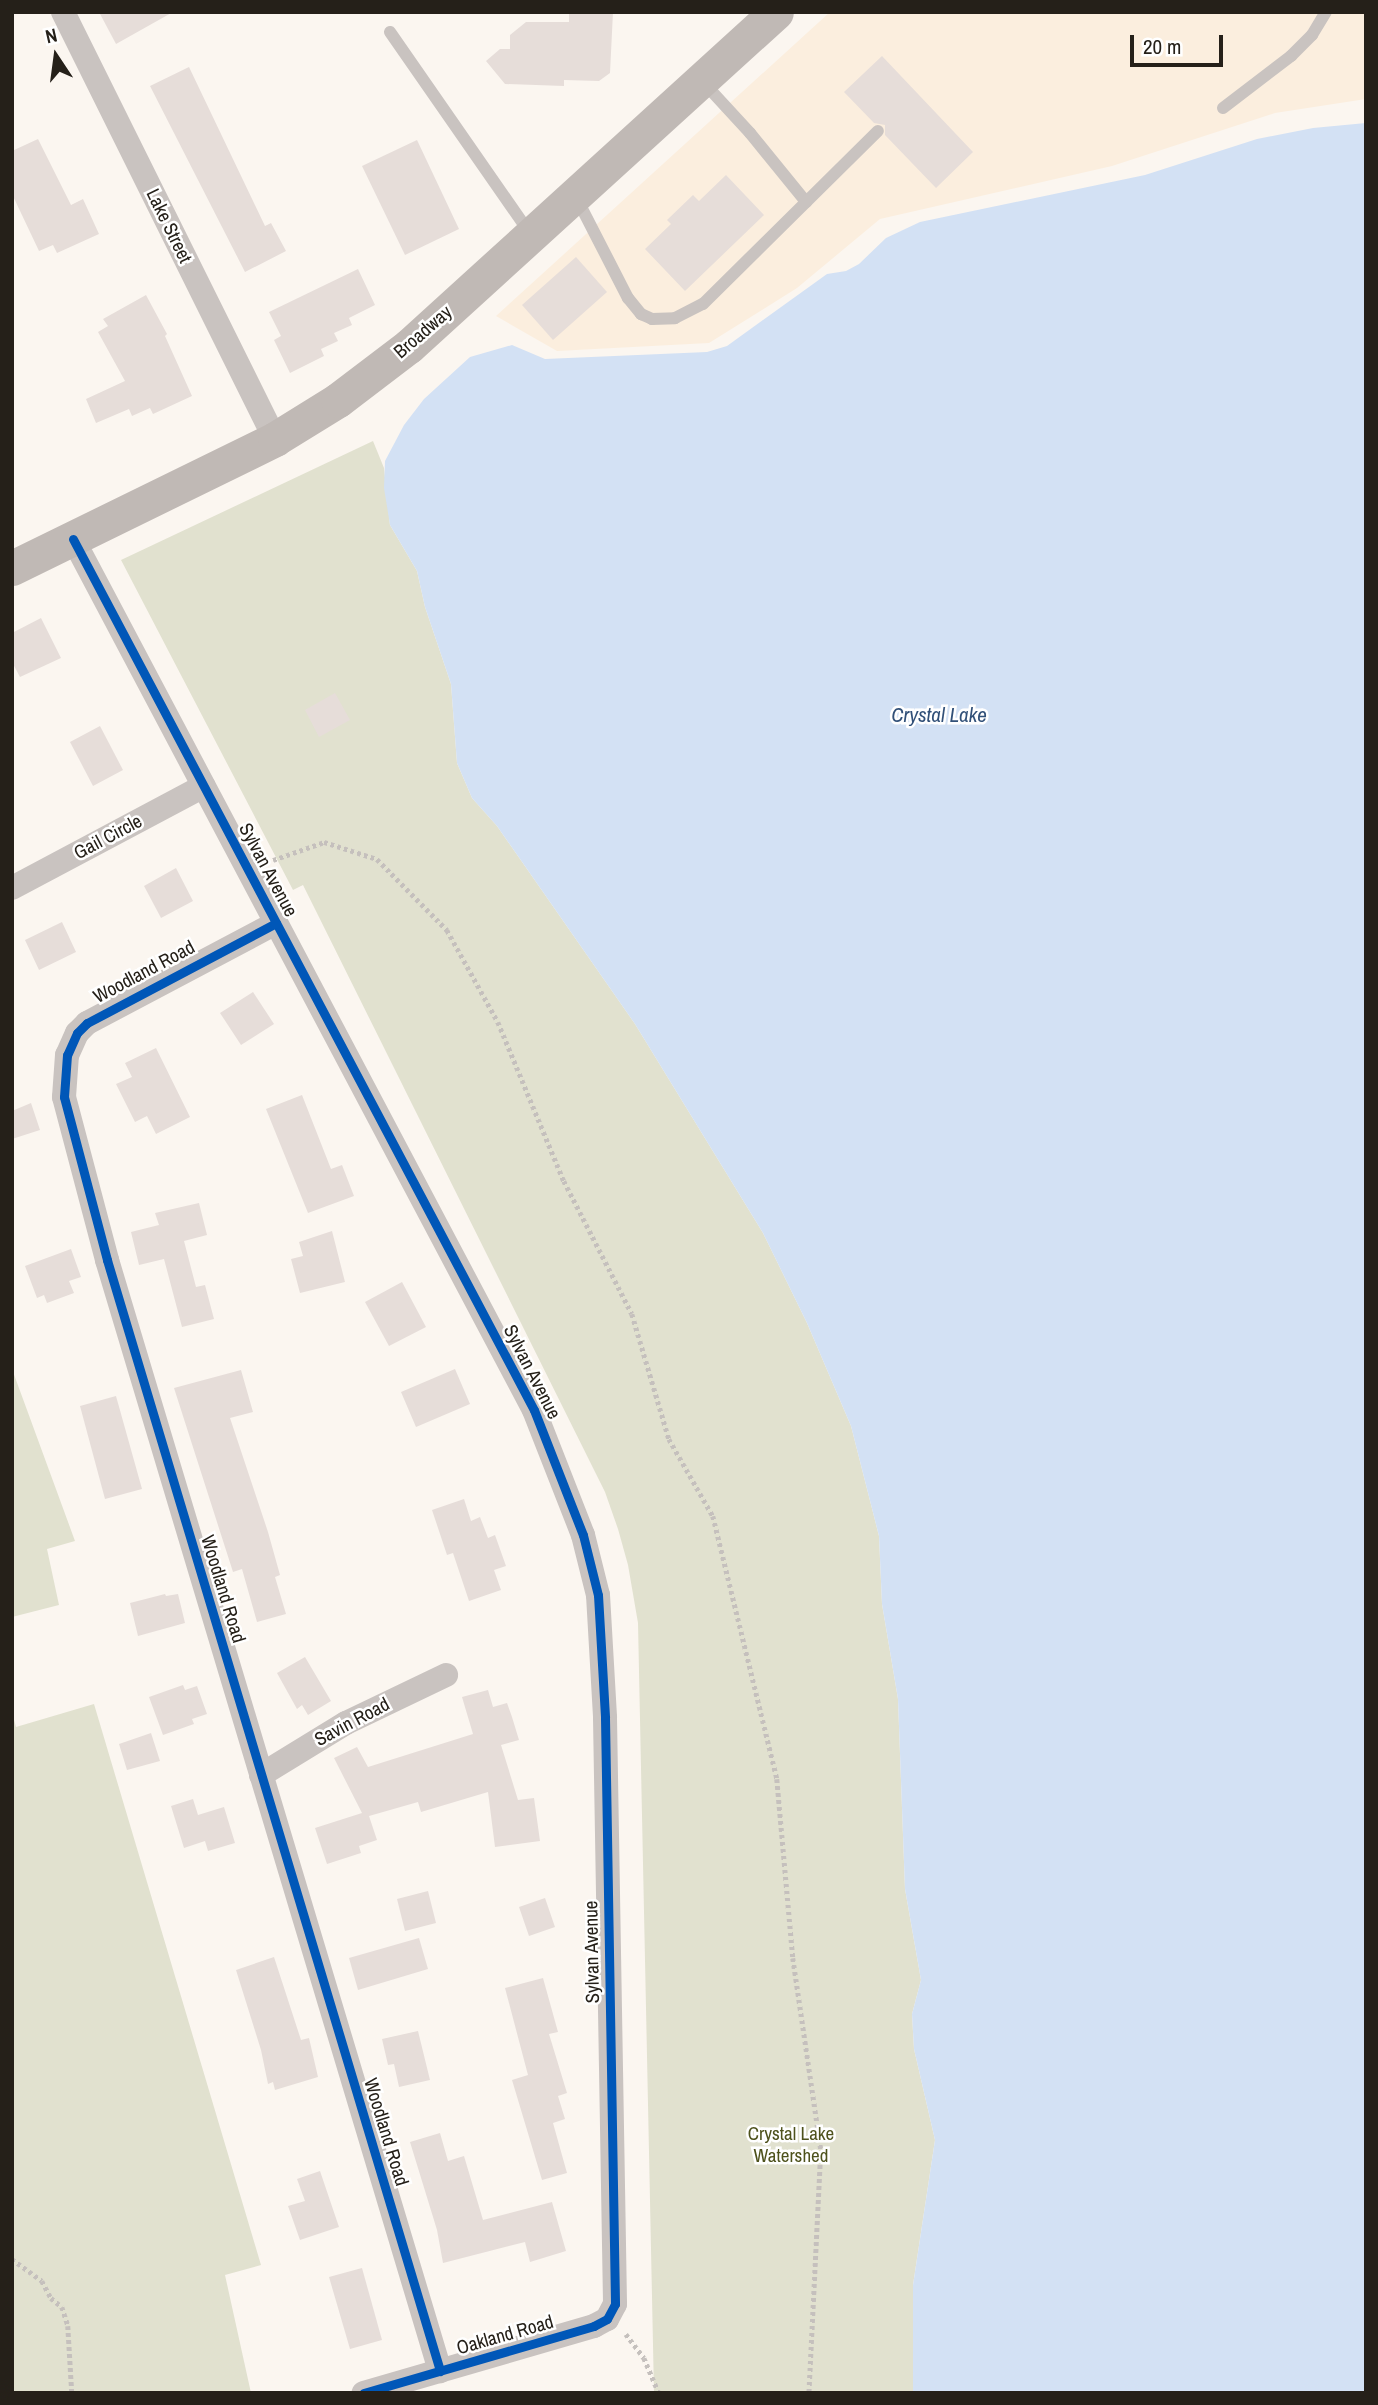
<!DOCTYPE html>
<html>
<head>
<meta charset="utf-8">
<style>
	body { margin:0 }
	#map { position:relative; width:1378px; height:2405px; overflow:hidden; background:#fbf6f0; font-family:"Archivo Narrow",sans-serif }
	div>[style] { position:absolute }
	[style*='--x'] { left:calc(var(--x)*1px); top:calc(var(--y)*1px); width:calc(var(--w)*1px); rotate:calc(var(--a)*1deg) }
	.built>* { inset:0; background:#fbeede }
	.green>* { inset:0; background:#e1e1cf }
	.water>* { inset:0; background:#d3e1f4 }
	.building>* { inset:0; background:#e6ddd9 }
	.path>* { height:4.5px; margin-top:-2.25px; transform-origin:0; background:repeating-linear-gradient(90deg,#c5c0bd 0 3.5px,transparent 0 7px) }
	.lane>* { height:12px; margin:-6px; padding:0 6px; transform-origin:6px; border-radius:6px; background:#c9c3c0 }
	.street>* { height:24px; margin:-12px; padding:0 12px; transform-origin:12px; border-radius:12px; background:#c9c3c0 }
	.secondary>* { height:35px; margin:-17.5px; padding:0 17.5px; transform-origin:17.5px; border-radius:17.5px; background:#c0b9b5 }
	.cycleway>* { height:9px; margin:-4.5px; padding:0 4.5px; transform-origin:4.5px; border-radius:4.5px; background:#0057b8 }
	span { translate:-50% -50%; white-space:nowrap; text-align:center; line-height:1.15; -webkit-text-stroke:5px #fff; paint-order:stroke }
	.street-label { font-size:19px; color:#252019 }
	.park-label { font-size:19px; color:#4e521c }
	.water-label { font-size:21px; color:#315078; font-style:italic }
	.frame { position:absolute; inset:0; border:14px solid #252019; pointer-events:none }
	.north { position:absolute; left:21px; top:21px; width:70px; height:70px; -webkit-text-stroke:5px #fff; paint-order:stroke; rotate:347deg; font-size:19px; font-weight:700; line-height:28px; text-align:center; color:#252019 }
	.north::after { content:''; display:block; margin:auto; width:24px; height:32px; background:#252019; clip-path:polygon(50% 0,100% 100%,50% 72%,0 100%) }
	.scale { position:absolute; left:1130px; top:35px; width:93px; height:32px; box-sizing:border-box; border:4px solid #252019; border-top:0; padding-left:9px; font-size:21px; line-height:24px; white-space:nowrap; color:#252019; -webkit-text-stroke:5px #fff; paint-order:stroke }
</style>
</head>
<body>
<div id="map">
	<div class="built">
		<div style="clip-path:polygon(830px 12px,1366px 12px,1366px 99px,1275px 113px,1112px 166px,880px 219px,797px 288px,709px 343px,557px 351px,496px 316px)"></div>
	</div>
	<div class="green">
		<div style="clip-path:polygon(373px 441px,384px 468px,390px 525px,417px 571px,425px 607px,451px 684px,457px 763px,472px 798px,497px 826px,635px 1024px,763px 1233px,807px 1323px,851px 1426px,879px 1536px,882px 1604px,898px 1699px,905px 1889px,921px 1980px,912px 2014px,914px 2049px,935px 2140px,913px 2285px,913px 2393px,654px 2393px,638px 1623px,628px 1565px,618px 1529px,605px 1492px,303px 885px,293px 890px,121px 560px)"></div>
		<div style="clip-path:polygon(12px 1369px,75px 1541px,47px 1549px,59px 1605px,12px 1617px)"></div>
		<div style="clip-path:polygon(94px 1704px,261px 2265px,225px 2275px,251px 2393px,12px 2393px,12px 1712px,16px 1727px)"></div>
	</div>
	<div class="water">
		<div style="clip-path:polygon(1366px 123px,1366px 2393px,913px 2393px,913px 2285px,935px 2140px,914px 2049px,912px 2014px,921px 1980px,905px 1889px,898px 1699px,882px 1604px,879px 1536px,851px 1426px,807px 1323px,763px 1233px,635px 1024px,497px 826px,472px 798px,457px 763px,451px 684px,425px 607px,417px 571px,390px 525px,384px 488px,385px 461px,404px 425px,424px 399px,470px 357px,512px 345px,545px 359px,707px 352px,727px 346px,827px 274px,846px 271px,859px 264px,886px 238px,920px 222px,1145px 175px,1257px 139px,1313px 128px)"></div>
	</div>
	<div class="building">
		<div style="clip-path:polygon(99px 12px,173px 12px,116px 44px)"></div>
		<div style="clip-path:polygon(569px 12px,613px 12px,610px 73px,599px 81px,564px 80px,564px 86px,505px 84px,486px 61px,500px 49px,510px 49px,510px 35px,526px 22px,569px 22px)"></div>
		<div style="clip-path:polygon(882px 56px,973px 152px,936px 188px,885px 135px,885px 125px,874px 123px,844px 92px)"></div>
		<div style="clip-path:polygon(189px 67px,265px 226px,271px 223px,286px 251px,245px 272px,150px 86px)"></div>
		<div style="clip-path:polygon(38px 139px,71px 205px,83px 199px,99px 234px,57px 253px,53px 245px,39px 251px,12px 194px,12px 151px)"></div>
		<div style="clip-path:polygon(417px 140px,459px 229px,405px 255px,362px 166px)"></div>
		<div style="clip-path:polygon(726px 175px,764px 215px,685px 291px,645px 249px,671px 224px,667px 220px,693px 195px,699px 201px)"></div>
		<div style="clip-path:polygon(576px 257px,607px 292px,553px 340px,522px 305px)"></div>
		<div style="clip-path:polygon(358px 269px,375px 305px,349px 318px,352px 325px,334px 333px,338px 341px,321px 349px,324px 356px,290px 373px,274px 340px,281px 336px,269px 312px)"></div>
		<div style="clip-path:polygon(146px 295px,167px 334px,165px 336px,192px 396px,153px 414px,150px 408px,132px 416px,129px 409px,96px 423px,86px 399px,125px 381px,98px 332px,108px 326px,103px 319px)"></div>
		<div style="clip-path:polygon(41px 618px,61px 658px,20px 677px,12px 662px,12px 633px)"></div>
		<div style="clip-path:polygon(335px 693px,350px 720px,319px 737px,305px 710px)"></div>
		<div style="clip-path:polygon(100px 726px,123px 770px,93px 786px,70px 742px)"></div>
		<div style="clip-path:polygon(176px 868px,193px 901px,161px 918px,144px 886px)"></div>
		<div style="clip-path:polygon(62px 922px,76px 952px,39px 970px,25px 940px)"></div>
		<div style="clip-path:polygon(253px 992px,274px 1024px,241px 1045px,220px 1013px)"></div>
		<div style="clip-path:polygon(156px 1048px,190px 1117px,156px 1134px,147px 1116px,135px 1122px,116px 1084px,132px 1077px,125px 1063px)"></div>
		<div style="clip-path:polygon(302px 1095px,331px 1169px,342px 1165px,354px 1196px,308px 1213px,266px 1109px)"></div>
		<div style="clip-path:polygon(31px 1103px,40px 1130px,12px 1139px,12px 1111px)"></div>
		<div style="clip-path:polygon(199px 1203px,207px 1235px,184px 1241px,196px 1287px,205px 1285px,214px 1319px,182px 1327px,164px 1259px,139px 1265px,131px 1232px,159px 1225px,155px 1213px)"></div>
		<div style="clip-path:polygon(332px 1231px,345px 1282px,300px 1293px,291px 1259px,303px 1256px,299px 1242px)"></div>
		<div style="clip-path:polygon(71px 1249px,81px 1277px,69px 1281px,74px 1293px,47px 1303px,44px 1295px,37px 1298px,25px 1266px)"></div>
		<div style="clip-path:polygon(402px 1282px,426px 1327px,389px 1346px,365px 1302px)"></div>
		<div style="clip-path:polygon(455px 1369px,470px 1404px,416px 1427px,401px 1392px)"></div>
		<div style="clip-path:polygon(241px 1370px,253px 1412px,230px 1418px,268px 1532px,280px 1575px,275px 1577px,286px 1614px,257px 1622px,242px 1569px,233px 1572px,174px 1388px)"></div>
		<div style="clip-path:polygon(116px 1396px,142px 1489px,105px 1499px,80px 1406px)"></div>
		<div style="clip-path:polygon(464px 1499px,471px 1521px,480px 1517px,488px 1538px,495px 1535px,506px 1566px,494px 1570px,501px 1590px,469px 1601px,453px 1553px,447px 1555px,432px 1510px)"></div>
		<div style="clip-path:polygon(165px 1594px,166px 1596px,178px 1594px,185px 1623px,138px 1636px,130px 1603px)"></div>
		<div style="clip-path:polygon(305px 1657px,331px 1701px,308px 1715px,302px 1705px,297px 1709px,277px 1673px)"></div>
		<div style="clip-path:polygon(183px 1685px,185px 1690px,197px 1686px,207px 1714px,192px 1719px,194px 1724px,163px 1735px,149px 1697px)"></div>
		<div style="clip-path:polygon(488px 1690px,493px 1707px,507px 1703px,512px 1717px,519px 1740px,501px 1745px,518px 1800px,534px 1798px,540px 1841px,495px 1847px,488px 1792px,421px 1812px,418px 1802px,369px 1816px,377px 1840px,359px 1846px,361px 1853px,327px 1864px,315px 1828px,362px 1813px,334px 1758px,357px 1747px,368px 1767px,473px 1734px,462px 1697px)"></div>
		<div style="clip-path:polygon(151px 1733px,160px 1761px,127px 1770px,119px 1744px)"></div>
		<div style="clip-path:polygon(193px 1799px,198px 1815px,224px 1807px,235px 1843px,208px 1851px,205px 1841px,184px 1848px,171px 1806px)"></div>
		<div style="clip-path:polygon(428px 1891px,436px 1923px,405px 1931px,397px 1899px)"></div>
		<div style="clip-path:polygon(545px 1898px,555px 1927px,529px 1936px,519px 1907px)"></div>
		<div style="clip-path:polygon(419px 1938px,428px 1969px,358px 1990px,349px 1958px)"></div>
		<div style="clip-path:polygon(274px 1957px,301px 2040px,309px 2038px,318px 2077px,275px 2090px,273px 2082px,268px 2084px,261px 2050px,236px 1970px)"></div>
		<div style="clip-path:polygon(543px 1978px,558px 2032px,549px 2034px,567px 2093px,558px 2096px,565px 2119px,553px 2123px,567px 2173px,542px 2180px,512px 2080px,528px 2075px,505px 1988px)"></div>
		<div style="clip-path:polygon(418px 2031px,430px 2080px,399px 2087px,394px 2064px,388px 2065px,382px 2039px)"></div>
		<div style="clip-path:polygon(440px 2133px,448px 2161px,464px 2156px,483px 2220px,552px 2202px,566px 2251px,530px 2262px,525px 2242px,443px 2263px,437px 2230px,410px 2142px)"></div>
		<div style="clip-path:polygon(320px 2171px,339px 2227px,300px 2240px,288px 2206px,305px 2201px,297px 2179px)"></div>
		<div style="clip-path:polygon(362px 2268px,382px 2340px,350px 2349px,329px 2277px)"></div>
	</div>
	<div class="path">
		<div style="--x:273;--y:860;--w:54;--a:-19.4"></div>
		<div style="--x:324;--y:842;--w:56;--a:17.8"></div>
		<div style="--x:377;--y:859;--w:100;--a:45.4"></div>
		<div style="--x:447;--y:930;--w:105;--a:61"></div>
		<div style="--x:498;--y:1022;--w:172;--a:67.5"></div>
		<div style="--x:564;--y:1181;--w:149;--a:62.9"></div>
		<div style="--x:632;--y:1314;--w:130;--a:73.5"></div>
		<div style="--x:669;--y:1439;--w:89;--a:60.3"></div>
		<div style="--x:713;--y:1516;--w:271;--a:76.3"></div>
		<div style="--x:777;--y:1779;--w:180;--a:84.9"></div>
		<div style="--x:793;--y:1958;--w:195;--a:81.7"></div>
		<div style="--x:821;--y:2151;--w:242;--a:92.8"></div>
		<div style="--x:12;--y:2259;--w:37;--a:36"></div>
		<div style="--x:42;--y:2281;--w:19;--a:62"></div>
		<div style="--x:51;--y:2298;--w:14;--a:39"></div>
		<div style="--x:62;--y:2307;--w:20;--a:72"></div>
		<div style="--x:68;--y:2326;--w:67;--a:86.6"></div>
		<div style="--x:626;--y:2334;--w:30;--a:53"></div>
		<div style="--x:644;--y:2358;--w:38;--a:67"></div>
	</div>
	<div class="lane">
		<div style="--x:390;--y:32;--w:244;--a:55.2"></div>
		<div style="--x:704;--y:83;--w:68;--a:47.4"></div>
		<div style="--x:750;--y:133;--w:89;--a:50.9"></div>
		<div style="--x:1223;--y:108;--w:86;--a:-37.4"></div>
		<div style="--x:1291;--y:56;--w:30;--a:-45"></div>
		<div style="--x:1312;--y:35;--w:27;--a:-59"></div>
		<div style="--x:576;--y:197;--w:114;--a:62.8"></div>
		<div style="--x:628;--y:298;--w:21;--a:51"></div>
		<div style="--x:641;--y:314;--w:12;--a:24"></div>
		<div style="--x:652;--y:319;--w:23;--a:-2"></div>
		<div style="--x:675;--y:318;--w:31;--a:-27"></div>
		<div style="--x:703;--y:304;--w:246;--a:-44.7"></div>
	</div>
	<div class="street">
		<div style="--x:63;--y:12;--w:477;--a:63.6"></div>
		<div style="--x:73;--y:539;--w:985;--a:62.11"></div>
		<div style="--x:534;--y:1410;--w:134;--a:68.6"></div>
		<div style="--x:583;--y:1535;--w:62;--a:76"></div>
		<div style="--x:598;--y:1595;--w:123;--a:86.7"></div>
		<div style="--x:605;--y:1718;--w:586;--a:89.02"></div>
		<div style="--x:615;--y:2304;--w:17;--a:118"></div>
		<div style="--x:607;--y:2319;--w:15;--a:152"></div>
		<div style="--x:594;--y:2326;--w:240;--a:163.8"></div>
		<div style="--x:12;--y:888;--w:217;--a:-28"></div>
		<div style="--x:276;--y:923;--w:214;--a:152.1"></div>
		<div style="--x:87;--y:1023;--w:14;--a:135"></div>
		<div style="--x:77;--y:1033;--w:24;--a:114"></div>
		<div style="--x:67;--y:1055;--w:42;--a:94.1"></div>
		<div style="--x:64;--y:1097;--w:169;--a:75.2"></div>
		<div style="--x:107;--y:1260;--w:1160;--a:73.31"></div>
		<div style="--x:261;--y:1775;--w:100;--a:-31.5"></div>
		<div style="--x:346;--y:1723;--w:111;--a:-25.6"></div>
	</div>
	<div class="secondary">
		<div style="--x:12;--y:568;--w:293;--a:-26.1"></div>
		<div style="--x:275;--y:439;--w:74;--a:-31.8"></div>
		<div style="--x:338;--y:400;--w:89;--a:-37.3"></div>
		<div style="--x:409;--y:346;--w:496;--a:-42.3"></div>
	</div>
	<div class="cycleway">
		<div style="--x:73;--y:539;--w:985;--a:62.11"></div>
		<div style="--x:534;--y:1410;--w:134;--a:68.6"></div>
		<div style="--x:583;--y:1535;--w:62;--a:76"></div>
		<div style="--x:598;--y:1595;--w:123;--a:86.7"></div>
		<div style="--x:605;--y:1718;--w:586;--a:89.02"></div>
		<div style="--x:615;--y:2304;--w:17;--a:118"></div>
		<div style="--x:607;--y:2319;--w:15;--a:152"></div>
		<div style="--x:594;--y:2326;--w:240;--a:163.8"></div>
		<div style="--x:276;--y:923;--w:214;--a:152.1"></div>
		<div style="--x:87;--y:1023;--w:14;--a:135"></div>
		<div style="--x:77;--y:1033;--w:24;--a:114"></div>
		<div style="--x:67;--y:1055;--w:42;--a:94.1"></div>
		<div style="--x:64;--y:1097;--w:169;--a:75.2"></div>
		<div style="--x:107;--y:1260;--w:1160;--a:73.31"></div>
	</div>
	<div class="street-label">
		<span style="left:169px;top:226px;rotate:64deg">Lake Street</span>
		<span style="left:423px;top:332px;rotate:-41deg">Broadway</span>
		<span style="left:108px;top:837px;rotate:-28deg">Gail Circle</span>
		<span style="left:268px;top:870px;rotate:62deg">Sylvan Avenue</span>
		<span style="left:144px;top:972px;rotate:-28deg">Woodland Road</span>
		<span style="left:532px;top:1372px;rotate:63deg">Sylvan Avenue</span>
		<span style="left:223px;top:1589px;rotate:73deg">Woodland Road</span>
		<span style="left:352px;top:1722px;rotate:-28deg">Savin Road</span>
		<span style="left:592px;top:1952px;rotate:-91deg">Sylvan Avenue</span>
		<span style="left:386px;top:2132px;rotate:73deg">Woodland Road</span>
		<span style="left:505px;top:2335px;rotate:-16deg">Oakland Road</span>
	</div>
	<div class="park-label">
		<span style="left:791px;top:2145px">Crystal Lake<br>Watershed</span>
	</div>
	<div class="water-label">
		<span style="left:939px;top:715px">Crystal Lake</span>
	</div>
	<div class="frame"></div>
	<div class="north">N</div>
	<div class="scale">20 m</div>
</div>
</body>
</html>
